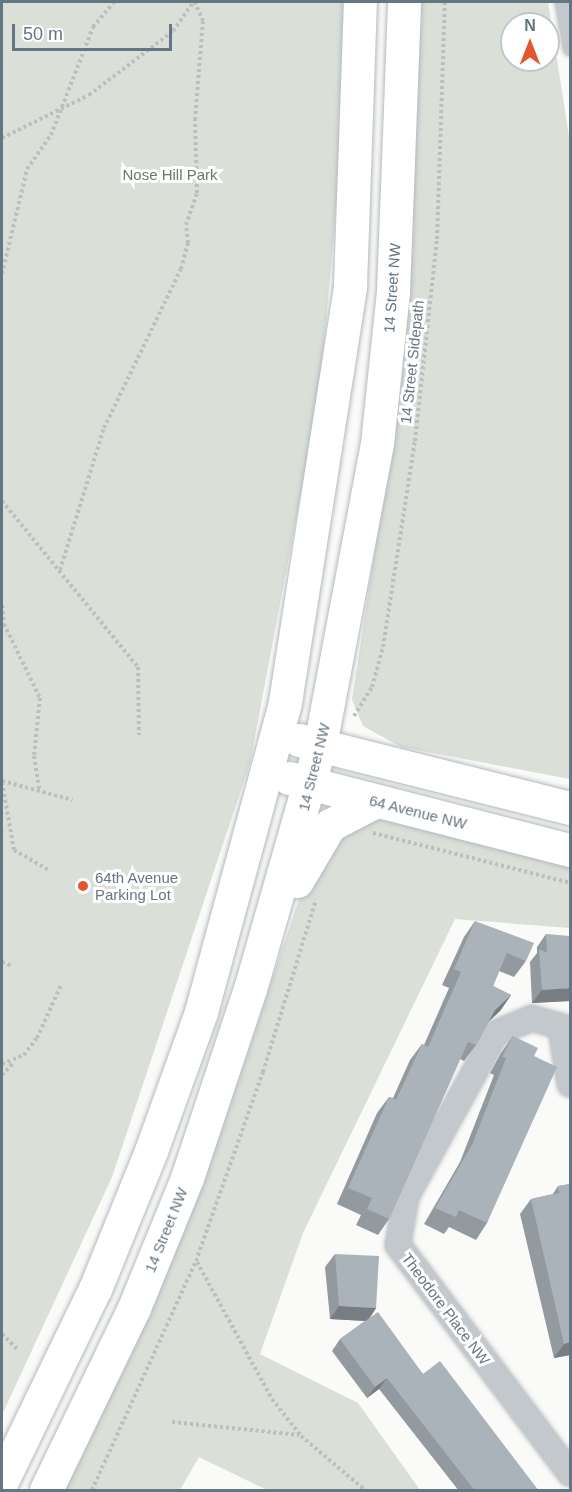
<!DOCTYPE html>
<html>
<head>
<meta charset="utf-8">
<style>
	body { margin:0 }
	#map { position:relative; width:572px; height:1492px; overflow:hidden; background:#fafaf8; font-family:Arial,sans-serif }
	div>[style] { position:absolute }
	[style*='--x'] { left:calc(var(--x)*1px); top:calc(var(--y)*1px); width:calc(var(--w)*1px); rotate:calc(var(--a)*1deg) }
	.green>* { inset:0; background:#dadfd7 }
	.path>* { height:4px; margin-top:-2px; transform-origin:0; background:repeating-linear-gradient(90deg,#bbbfc2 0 3px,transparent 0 6px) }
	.roads { filter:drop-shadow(0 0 2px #b3babf) drop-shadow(0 0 2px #b3babf) }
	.service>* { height:12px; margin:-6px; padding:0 6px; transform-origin:6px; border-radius:6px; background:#c3c8cc }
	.minor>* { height:24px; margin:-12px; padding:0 12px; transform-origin:12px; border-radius:12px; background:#c3c8cc }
	.secondary>* { height:33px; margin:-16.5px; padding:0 16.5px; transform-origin:16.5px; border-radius:16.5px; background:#fff }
	.wall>* { inset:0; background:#929a9f }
	.shaded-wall>* { inset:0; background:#777d82 }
	.building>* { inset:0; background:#aab3b9 }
	.dots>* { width:16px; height:16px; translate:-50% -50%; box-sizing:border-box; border:3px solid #fff; border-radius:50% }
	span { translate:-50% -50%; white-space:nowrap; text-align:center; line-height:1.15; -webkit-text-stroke:6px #fff; paint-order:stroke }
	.park-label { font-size:15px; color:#687a64 }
	.street-label { font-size:15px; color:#657683 }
	.poi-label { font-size:15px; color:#657683 }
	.left { translate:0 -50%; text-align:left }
	.frame { position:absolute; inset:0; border:3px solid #657683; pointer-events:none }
	.north { position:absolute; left:500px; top:12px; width:60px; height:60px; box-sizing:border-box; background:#fff; border:2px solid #c1c8cd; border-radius:50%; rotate:0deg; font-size:16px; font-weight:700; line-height:24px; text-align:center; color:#657683 }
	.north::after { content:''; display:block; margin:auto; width:21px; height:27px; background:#e4572e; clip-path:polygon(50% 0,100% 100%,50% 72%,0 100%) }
	.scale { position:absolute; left:12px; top:24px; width:160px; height:27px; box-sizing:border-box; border:3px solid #657683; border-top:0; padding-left:8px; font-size:18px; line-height:21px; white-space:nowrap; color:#657683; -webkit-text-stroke:4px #fff; paint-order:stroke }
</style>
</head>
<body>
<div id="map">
	<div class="green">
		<div style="clip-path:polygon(2px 2px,344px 2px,341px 151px,320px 392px,250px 763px,112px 1177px,2px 1415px)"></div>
		<div style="clip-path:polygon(evenodd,419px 2px,548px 2px,570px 143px,570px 779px,401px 747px,363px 726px,352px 700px,391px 444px,419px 2px,512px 24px,548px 24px,548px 60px,512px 60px,512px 24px)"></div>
		<div style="clip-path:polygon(387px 819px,570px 864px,570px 928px,455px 919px,303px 1233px,260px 1354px,358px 1403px,420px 1490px,267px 1490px,199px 1457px,180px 1490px,63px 1490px,171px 1259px,221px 1132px,305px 881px,348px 823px)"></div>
	</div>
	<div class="path">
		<div style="--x:2;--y:138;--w:97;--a:-26.3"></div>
		<div style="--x:89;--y:95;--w:106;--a:-37.3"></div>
		<div style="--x:173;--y:31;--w:35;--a:-55"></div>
		<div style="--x:2;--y:274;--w:108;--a:-76.6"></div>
		<div style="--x:27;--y:169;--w:42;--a:-54.8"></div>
		<div style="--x:51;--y:135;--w:116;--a:-68.7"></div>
		<div style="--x:93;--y:27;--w:33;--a:-50"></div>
		<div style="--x:2;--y:501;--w:215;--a:50.7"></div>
		<div style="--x:138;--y:667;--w:68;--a:89.2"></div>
		<div style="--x:60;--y:570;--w:149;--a:-72.8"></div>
		<div style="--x:104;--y:428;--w:177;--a:-64.2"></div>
		<div style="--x:181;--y:269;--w:27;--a:-75"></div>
		<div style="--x:188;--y:243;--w:18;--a:-96"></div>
		<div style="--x:186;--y:225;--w:34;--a:-71"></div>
		<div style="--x:197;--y:193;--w:73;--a:-91.6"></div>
		<div style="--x:195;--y:120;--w:99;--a:-85.4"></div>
		<div style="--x:203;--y:21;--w:21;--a:-113"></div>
		<div style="--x:2;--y:605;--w:19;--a:84"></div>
		<div style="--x:4;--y:624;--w:82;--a:64.1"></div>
		<div style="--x:40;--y:698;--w:58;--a:95.9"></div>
		<div style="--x:34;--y:756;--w:33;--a:81"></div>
		<div style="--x:354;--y:716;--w:34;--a:-58"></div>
		<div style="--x:372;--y:687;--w:41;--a:-74.6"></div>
		<div style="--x:383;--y:647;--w:208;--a:-81.2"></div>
		<div style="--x:415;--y:441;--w:203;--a:-83.8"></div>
		<div style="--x:437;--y:239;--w:237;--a:-88.1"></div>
		<div style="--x:2;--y:781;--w:73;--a:15"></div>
		<div style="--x:2;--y:782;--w:69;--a:80"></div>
		<div style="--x:14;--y:850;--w:39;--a:30"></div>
		<div style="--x:373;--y:833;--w:203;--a:14.2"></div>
		<div style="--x:2;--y:962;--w:11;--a:22"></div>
		<div style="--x:2;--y:1064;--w:24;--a:-22"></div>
		<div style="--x:24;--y:1055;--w:21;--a:-53"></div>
		<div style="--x:37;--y:1038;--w:58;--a:-65.6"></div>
		<div style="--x:2;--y:1075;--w:16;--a:-47"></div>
		<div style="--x:197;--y:1262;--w:156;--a:61.3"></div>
		<div style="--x:272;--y:1399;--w:47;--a:51.9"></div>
		<div style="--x:301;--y:1436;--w:84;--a:40.2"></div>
		<div style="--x:2;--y:1334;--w:23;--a:45"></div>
		<div style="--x:172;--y:1422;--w:128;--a:5.8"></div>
		<div style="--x:92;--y:1490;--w:252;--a:-65.6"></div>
		<div style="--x:196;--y:1261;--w:201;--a:-70.5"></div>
		<div style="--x:263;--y:1072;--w:180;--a:-72.9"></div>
	</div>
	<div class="roads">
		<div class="service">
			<div style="--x:562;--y:2;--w:48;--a:80.3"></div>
		</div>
		<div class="minor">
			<div style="--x:561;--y:1029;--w:56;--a:80.7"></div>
			<div style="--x:570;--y:1029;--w:40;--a:-164"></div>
			<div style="--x:532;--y:1018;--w:39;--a:157"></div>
			<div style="--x:496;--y:1033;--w:187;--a:118.8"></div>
			<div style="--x:406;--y:1197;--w:49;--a:99.5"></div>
			<div style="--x:398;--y:1245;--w:286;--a:53"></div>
		</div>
		<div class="secondary">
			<div style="--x:299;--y:740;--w:279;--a:14.1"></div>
			<div style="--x:289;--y:778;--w:290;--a:14.4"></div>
			<div style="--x:297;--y:881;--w:65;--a:-59.5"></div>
			<div style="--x:330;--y:825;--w:50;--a:-27.6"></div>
			<div style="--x:2;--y:1481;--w:213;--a:-64.2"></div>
			<div style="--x:95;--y:1289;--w:149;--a:-67.9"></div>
			<div style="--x:151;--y:1151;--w:148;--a:-70.2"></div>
			<div style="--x:201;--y:1012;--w:321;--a:-74.8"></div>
			<div style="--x:285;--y:702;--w:422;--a:-81.1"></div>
			<div style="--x:350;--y:285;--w:283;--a:-88"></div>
			<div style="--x:46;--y:1490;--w:202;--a:-64.2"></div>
			<div style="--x:134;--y:1308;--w:140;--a:-67.8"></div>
			<div style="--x:187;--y:1178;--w:199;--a:-71.6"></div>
			<div style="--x:250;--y:989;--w:254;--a:-74"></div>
			<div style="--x:320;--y:745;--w:306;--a:-79.3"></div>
			<div style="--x:377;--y:444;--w:154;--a:-84"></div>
			<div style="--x:393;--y:291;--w:289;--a:-87.8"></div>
		</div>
	</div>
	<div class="wall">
		<div style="clip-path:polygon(475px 921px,526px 961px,514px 977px,499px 971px,493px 986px,511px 995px,500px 1011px,489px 1021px,476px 1045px,464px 1061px,460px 1059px,389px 1219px,378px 1235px,356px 1225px,361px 1215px,337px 1204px,377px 1113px,389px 1097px,393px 1098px,410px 1060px,422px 1044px,424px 1045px,449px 988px,442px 985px,464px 937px)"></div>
		<div style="clip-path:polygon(546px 934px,570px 1001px,532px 1003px,530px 962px,537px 953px,537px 947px)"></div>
		<div style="clip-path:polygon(513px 1036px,534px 1056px,487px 1223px,476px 1240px,449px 1227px,444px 1234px,424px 1224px,460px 1162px,494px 1075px,490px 1073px,501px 1053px)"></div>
		<div style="clip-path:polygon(570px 1184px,570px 1355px,554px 1358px,520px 1214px,531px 1199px,553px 1194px,558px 1186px)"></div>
		<div style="clip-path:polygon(335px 1254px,376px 1308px,370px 1318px,423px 1374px,539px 1491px,459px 1491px,379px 1389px,367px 1398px,332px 1351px,340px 1339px,365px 1321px,330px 1319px,325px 1267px)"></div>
	</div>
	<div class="shaded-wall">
		<div style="clip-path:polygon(570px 988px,570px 1001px,532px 1003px,542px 990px)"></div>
		<div style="clip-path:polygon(511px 995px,500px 1011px,484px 1026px,495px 1010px)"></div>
		<div style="clip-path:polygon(339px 1306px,376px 1308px,367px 1321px,330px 1319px)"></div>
		<div style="clip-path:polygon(570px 1342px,570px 1355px,554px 1358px,564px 1344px)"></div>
		<div style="clip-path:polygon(387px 1378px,379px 1389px,367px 1398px,375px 1387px)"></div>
	</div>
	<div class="building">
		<div style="clip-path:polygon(475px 921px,534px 943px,526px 961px,507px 953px,493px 986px,511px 995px,495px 1010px,476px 1045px,468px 1042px,389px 1219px,367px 1209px,372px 1198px,348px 1188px,389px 1097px,396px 1100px,422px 1044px,428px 1047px,461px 972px,454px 969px)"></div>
		<div style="clip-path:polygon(546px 934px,570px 936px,570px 988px,542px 990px,539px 949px,547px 953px)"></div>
		<div style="clip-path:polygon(513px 1036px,538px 1048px,534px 1056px,557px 1067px,487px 1223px,459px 1210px,456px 1217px,435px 1208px,472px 1145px,506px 1058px,502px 1057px)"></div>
		<div style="clip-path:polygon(570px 1184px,570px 1342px,564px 1344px,531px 1199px,559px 1193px,558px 1186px)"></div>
		<div style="clip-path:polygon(335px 1254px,379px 1256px,376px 1308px,339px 1306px)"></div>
		<div style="clip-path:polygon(378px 1312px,423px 1374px,440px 1361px,539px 1491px,475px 1491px,387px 1378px,375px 1387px,340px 1339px)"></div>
	</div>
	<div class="dots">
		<div style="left:83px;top:886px;background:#e4572e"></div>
	</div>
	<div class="park-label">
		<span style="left:170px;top:175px">Nose Hill Park</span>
	</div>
	<div class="street-label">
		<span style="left:392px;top:288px;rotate:-86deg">14 Street NW</span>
		<span style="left:412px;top:362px;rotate:-84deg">14 Street Sidepath</span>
		<span style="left:314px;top:767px;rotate:-76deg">14 Street NW</span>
		<span style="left:418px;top:812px;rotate:14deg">64 Avenue NW</span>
		<span style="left:166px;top:1230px;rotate:-68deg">14 Street NW</span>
		<span style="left:446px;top:1309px;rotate:53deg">Theodore Place NW</span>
	</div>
	<div class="poi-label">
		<span class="left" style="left:95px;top:886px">64th Avenue<br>Parking Lot</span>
	</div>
	<div class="frame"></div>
	<div class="north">N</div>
	<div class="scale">50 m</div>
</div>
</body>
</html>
